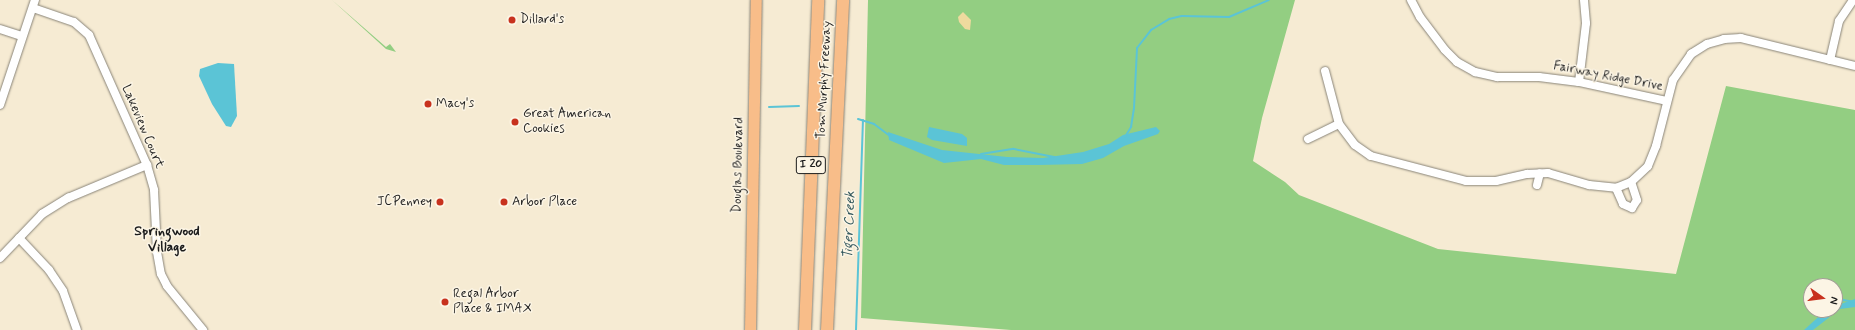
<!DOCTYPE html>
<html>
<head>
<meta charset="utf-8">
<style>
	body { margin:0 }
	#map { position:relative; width:1855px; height:330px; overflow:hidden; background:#f6ebd3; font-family:Mynerve,sans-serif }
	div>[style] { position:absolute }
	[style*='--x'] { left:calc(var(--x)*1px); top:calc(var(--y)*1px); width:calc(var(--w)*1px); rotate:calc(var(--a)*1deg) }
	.green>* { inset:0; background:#93ce82 }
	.sand>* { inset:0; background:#eeda9e }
	.water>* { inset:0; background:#5bc4d6 }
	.stream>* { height:2px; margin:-1px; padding:0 1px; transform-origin:1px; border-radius:1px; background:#5bc4d6 }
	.roads { filter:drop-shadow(0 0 1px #898478) drop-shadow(0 0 1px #898478) }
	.minor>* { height:8px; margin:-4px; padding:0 4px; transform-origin:4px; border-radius:4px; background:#fff }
	.major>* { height:11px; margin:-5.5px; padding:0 5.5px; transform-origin:5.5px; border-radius:5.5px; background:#f8bd89 }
	.highway>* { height:12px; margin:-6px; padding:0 6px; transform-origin:6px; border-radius:6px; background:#f8bd89 }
	.dots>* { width:11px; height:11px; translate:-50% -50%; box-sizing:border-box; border:2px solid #fcf5e5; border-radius:50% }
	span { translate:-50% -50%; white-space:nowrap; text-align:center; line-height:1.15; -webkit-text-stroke:3px #fcf5e5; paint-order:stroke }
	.shield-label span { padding:1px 3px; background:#fcf5e5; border:1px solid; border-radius:3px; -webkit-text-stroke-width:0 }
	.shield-label { font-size:12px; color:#1c1c1c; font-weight:700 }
	.poi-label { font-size:13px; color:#1c1c1c }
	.left { translate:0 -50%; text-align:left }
	.right { translate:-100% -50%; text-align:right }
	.street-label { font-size:13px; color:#1c1c1c }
	.water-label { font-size:14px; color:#32575d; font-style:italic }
	.neighbourhood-label { font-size:14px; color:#1c1c1c; font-weight:700 }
	.north { position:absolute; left:1803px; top:278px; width:40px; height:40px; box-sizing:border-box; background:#fcf5e5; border:1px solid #a29e95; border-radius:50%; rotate:104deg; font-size:11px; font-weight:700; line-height:16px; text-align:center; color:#1c1c1c }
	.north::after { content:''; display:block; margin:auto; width:14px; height:18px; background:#c8321e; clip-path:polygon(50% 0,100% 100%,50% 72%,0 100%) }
</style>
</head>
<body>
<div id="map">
	<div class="green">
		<div style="clip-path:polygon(332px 0,386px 47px,390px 44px,396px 52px,386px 49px)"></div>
		<div style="clip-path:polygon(evenodd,868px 0,1295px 0,1262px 118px,1253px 161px,1285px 182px,1299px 195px,1438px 249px,1676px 274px,1726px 86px,1855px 110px,1855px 330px,1011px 330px,861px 318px,868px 0,1811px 286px,1835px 286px,1835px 310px,1811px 310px,1811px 286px)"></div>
	</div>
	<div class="sand">
		<div style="clip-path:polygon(963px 12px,971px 20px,970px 30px,965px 29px,959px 22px,958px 17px)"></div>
	</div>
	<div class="water">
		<div style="clip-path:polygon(218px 63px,234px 64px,237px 116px,231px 127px,226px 126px,212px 104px,199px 76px,200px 69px)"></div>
		<div style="clip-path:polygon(929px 127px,962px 134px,967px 138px,967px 146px,932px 140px,927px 137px)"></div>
		<div style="clip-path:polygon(1156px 127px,1160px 131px,1158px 134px,1124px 146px,1103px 158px,1082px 164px,1039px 165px,1004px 165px,981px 159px,944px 163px,889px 140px,888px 132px,942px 150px,1007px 157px,1043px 158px,1083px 152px,1109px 144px,1123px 135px)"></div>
		<div style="clip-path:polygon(1855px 299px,1855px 307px,1840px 309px,1813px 330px,1804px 330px,1826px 310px,1835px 310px,1835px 306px)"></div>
	</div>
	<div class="stream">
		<div style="--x:769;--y:107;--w:30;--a:-2"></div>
		<div style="--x:858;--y:119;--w:17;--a:17"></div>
		<div style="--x:874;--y:124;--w:20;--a:37"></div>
		<div style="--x:1125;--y:137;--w:12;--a:-59"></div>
		<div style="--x:1131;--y:127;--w:19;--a:-81"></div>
		<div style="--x:1134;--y:108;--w:60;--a:-87.1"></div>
		<div style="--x:1137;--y:48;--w:23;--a:-52"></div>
		<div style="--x:1151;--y:30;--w:21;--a:-31"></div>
		<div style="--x:1169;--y:19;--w:13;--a:-13"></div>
		<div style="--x:1182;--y:16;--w:47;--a:1.2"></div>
		<div style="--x:1229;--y:17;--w:43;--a:-23"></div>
		<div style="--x:981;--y:154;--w:33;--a:-9"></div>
		<div style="--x:1014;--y:149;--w:41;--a:11.3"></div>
		<div style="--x:1835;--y:307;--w:11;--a:-41"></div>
		<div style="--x:1843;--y:300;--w:12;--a:9"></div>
		<div style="--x:856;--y:330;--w:210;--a:-88.1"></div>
	</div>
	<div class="roads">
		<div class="minor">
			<div style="--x:1411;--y:0;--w:19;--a:62"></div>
			<div style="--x:1420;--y:17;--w:41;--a:52.9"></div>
			<div style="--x:1445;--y:50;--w:17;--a:45"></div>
			<div style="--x:1457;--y:62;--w:21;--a:29"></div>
			<div style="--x:1475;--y:72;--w:23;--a:13"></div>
			<div style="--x:1497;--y:77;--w:42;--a:0"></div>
			<div style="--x:1539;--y:77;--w:40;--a:7.1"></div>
			<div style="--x:1579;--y:82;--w:90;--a:12.2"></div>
			<div style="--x:33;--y:8;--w:43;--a:18.9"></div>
			<div style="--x:74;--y:22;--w:20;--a:41"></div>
			<div style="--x:89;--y:35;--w:142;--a:66"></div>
			<div style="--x:147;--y:165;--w:26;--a:74"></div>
			<div style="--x:154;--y:190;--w:62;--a:87.2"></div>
			<div style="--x:157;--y:252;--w:22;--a:80"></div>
			<div style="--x:161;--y:274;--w:13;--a:63"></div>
			<div style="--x:167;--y:286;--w:57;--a:50.7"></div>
			<div style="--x:0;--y:29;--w:23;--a:18"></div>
			<div style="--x:1830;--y:60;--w:40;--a:-77"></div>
			<div style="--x:1839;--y:21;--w:25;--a:-56"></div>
			<div style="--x:1325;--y:71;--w:55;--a:75.2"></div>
			<div style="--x:1339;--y:124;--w:26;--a:53"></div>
			<div style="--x:1355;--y:145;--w:19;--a:35"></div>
			<div style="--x:1371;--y:156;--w:98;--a:14.7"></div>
			<div style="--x:1466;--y:181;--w:30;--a:0"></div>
			<div style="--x:1496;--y:181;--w:32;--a:-13"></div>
			<div style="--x:1527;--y:174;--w:21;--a:-3"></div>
			<div style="--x:1548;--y:173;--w:43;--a:16.3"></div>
			<div style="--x:1589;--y:185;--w:27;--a:6"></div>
			<div style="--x:1616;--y:188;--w:16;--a:-22"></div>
			<div style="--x:1631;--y:182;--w:23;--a:-43"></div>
			<div style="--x:1648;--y:166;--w:22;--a:-68"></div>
			<div style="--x:1656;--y:146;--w:68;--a:-75.6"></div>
			<div style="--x:1673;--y:80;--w:32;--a:-55"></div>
			<div style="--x:1691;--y:54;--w:19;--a:-32"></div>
			<div style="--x:1707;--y:44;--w:18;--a:-16"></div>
			<div style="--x:1724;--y:39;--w:17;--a:-3"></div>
			<div style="--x:1741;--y:38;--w:117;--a:13.8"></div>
			<div style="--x:1579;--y:82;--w:59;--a:-83.2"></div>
			<div style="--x:1586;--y:23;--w:23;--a:-95"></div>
			<div style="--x:0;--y:105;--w:111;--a:-71.6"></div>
			<div style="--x:1308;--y:139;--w:34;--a:-26"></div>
			<div style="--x:1537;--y:185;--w:12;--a:-76"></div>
			<div style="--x:1616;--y:188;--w:17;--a:66"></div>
			<div style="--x:1623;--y:204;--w:10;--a:24"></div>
			<div style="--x:1632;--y:208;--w:9;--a:-58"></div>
			<div style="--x:1637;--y:200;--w:19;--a:-108"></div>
			<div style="--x:19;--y:238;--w:44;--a:46.8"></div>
			<div style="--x:49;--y:270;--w:25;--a:56"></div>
			<div style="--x:63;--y:291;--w:41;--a:70.3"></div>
			<div style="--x:0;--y:258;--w:61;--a:-46.3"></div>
			<div style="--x:42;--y:214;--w:31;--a:-32"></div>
			<div style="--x:68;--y:198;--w:86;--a:-22.7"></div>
		</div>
		<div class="major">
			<div style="--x:750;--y:330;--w:330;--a:-89"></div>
		</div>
		<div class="highway">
			<div style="--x:805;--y:330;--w:330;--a:-87.7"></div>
			<div style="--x:827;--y:330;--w:330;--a:-87.2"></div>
		</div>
	</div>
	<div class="dots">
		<div style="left:512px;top:20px;background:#c8321e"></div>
		<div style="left:428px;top:104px;background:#c8321e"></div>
		<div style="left:515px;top:122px;background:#c8321e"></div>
		<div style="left:440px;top:202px;background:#c8321e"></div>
		<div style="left:504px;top:202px;background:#c8321e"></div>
		<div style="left:445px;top:302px;background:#c8321e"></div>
	</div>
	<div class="shield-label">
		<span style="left:811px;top:165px">I 20</span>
	</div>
	<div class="poi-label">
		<span class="left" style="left:520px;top:20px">Dillard's</span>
		<span class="left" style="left:436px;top:104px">Macy's</span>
		<span class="left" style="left:523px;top:122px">Great American<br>Cookies</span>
		<span class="right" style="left:432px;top:202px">JCPenney</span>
		<span class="left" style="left:512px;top:202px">Arbor Place</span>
		<span class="left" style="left:453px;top:302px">Regal Arbor<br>Place &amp; IMAX</span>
	</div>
	<div class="street-label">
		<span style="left:1608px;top:77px;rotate:11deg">Fairway Ridge Drive</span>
		<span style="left:825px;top:80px;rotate:-87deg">Tom Murphy Freeway</span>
		<span style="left:142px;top:127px;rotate:67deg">Lakeview Court</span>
		<span style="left:739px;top:165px;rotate:-89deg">Douglas Boulevard</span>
	</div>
	<div class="water-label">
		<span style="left:849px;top:225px;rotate:-88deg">Tiger Creek</span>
	</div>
	<div class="neighbourhood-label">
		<span style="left:167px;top:239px">Springwood<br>Village</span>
	</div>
	<div class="north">N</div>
</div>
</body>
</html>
